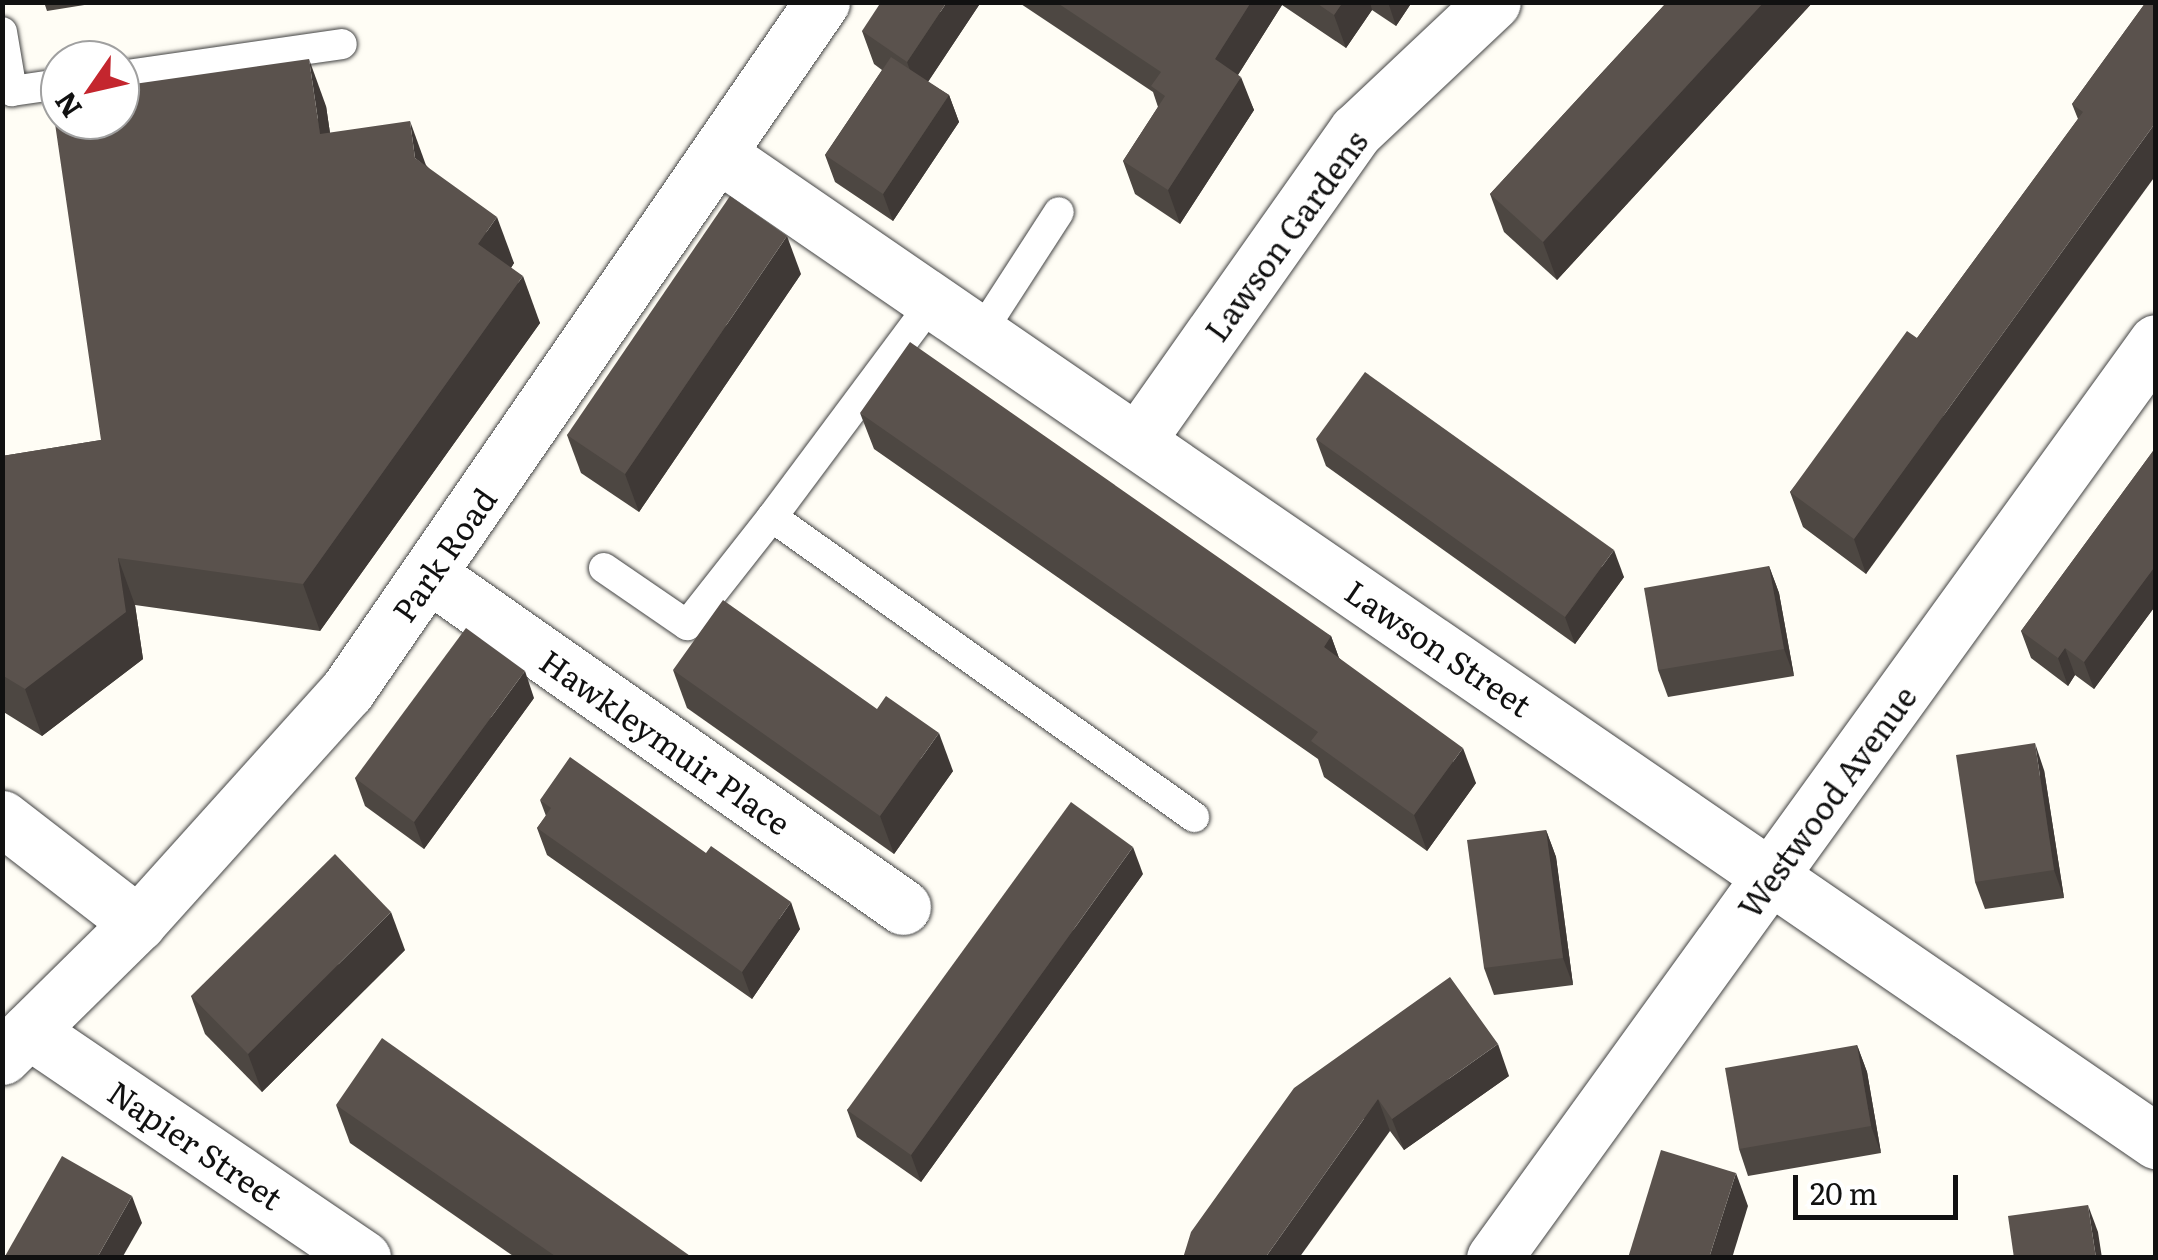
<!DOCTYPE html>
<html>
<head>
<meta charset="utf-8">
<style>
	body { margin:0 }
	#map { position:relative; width:2158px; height:1260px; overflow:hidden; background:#fffdf5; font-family:Literata,serif }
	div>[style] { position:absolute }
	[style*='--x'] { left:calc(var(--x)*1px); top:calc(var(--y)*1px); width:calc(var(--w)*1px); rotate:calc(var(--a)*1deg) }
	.roads { filter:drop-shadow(0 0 2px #444) drop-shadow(0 0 2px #444) }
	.lane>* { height:30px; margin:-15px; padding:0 15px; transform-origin:15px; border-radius:15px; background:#fff }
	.street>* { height:55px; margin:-27.5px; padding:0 27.5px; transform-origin:27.5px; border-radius:27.5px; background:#fff }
	.wall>* { inset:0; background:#4d4742 }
	.shaded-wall>* { inset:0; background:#3f3936 }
	.building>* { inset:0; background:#5a524d }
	span { translate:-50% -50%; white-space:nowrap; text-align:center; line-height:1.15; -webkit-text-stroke:10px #fff; paint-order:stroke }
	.street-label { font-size:32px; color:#111 }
	.frame { position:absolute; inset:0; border:5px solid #111; pointer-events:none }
	.north { position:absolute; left:40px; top:40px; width:100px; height:100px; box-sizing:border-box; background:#fff; border:2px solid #a0a0a0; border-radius:50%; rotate:236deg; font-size:28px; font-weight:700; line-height:40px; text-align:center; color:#111 }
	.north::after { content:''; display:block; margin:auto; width:35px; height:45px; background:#c4262e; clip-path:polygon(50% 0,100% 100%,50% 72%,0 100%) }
	.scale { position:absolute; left:1793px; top:1175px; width:165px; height:45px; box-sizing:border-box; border:5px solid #111; border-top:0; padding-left:12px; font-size:30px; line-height:35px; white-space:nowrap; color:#111; -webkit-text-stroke:8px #fff; paint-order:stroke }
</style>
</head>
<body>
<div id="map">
	<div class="roads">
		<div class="lane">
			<div style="--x:2;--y:32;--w:60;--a:80.4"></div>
			<div style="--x:12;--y:91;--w:49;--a:-8.3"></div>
			<div style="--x:120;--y:76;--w:224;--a:-8.2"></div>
			<div style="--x:933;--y:301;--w:269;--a:126.7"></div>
			<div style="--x:772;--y:517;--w:518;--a:35.41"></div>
			<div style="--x:980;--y:334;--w:145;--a:-57.1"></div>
			<div style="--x:604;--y:568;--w:101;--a:34.5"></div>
			<div style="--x:687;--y:625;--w:137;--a:-51.8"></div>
		</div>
		<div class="street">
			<div style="--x:721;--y:156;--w:1741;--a:34.47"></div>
			<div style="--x:1137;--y:441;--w:380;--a:-54.8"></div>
			<div style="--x:1356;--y:131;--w:188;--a:-43.3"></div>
			<div style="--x:428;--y:574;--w:580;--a:35.03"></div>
			<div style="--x:2;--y:818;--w:172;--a:37.7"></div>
			<div style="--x:29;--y:1031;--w:404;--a:34.2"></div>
			<div style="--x:2;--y:1057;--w:191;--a:-44.6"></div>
			<div style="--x:138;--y:923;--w:312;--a:-48"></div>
			<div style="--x:347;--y:691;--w:837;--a:-55.42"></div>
			<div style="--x:1494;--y:1258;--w:1130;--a:-54.14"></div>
		</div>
	</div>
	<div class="wall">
		<div style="clip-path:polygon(44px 2px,103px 2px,47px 11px)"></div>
		<div style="clip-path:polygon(981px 2px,928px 82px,949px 95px,959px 122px,893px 221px,835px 182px,825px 155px,882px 70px,874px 64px,862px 31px)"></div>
		<div style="clip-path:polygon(1018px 2px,1412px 2px,1396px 26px,1372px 10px,1346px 48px,1282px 5px,1238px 75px,1254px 110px,1180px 224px,1135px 194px,1123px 161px,1158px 107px,1153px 92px)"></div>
		<div style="clip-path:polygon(1667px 2px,1813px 2px,1557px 280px,1504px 232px,1490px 194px)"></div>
		<div style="clip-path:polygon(2146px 2px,1866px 574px,1803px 527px,1790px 492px,1917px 338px,2078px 119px,2072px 104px)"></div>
		<div style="clip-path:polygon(326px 106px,330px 133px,426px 165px,514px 263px,511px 268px,540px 323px,320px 631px,135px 605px,143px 659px,42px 736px,2px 711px,2px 456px,101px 440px)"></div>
		<div style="clip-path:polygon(801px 274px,639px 512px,581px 473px,567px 435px)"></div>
		<div style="clip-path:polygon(860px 413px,1331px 636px,1339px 658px,1476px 783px,1427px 851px,1324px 777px,1318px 759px,874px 449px)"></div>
		<div style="clip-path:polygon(1316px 439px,1624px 577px,1575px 644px,1326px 466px)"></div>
		<div style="clip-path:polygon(2156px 447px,2156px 605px,2094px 689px,2075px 675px,2068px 686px,2031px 658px,2021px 631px)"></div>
		<div style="clip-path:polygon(1769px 566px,1779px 593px,1794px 676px,1668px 697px,1658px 670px)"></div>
		<div style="clip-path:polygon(673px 670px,953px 771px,894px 854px,687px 708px)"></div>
		<div style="clip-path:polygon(534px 698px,424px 849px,365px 806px,355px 778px)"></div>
		<div style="clip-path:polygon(2044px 770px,2064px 898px,1985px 909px,1975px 882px)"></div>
		<div style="clip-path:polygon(540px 800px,800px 929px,752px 999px,547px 855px,537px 828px,546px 816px)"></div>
		<div style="clip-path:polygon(1546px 830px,1556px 857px,1573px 985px,1494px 995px,1484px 968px)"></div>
		<div style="clip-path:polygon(1143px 874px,921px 1182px,857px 1137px,847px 1110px)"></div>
		<div style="clip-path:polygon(405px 950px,262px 1092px,205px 1034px,191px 996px)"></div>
		<div style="clip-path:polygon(1857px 1045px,1867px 1072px,1881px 1153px,1748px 1176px,1739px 1149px)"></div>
		<div style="clip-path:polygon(1509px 1076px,1404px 1150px,1390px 1131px,1294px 1088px)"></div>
		<div style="clip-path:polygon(336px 1105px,693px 1258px,516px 1258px,350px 1143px)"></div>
	</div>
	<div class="shaded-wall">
		<div style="clip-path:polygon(947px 2px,981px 2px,919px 95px,907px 62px)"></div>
		<div style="clip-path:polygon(1251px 2px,1281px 2px,1282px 5px,1227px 92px,1215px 59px)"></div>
		<div style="clip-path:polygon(1343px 2px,1370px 2px,1372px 10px,1346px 48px,1334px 15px)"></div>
		<div style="clip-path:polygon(1388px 2px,1412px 2px,1396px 26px)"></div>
		<div style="clip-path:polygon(1764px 2px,1813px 2px,1557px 280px,1543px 242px)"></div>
		<div style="clip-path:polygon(309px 59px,326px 106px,337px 181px,320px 134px)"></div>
		<div style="clip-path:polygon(1241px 77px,1254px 110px,1180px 224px,1168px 190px)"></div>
		<div style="clip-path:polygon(949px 95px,959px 122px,893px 221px,883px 194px)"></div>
		<div style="clip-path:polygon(410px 121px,427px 168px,415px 158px)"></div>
		<div style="clip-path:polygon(2156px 122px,2156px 175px,1866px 574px,1854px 539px)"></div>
		<div style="clip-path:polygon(497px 217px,514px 263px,495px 291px,478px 244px)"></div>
		<div style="clip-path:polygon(787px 236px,801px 274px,639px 512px,625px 474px)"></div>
		<div style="clip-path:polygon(523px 276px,540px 323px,320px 631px,303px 584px)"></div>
		<div style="clip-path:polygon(1614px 550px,1624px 577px,1575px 644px,1565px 617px)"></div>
		<div style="clip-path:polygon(118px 558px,135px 605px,143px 659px,42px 736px,25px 689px)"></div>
		<div style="clip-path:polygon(2156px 565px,2156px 605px,2094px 689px,2084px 662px)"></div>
		<div style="clip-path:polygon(1769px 566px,1779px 593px,1794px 676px,1784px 649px)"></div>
		<div style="clip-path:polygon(1331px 636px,1344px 672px,1324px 647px)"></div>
		<div style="clip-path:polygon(2065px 648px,2075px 675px,2068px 686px,2058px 658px)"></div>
		<div style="clip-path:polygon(525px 671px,534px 698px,424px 849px,414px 822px)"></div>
		<div style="clip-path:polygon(939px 733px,953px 771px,894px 854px,880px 816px)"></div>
		<div style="clip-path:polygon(2035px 743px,2044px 770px,2064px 898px,2054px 870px)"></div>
		<div style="clip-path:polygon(1463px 748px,1476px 783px,1427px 851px,1414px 815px)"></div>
		<div style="clip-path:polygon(1546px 830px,1556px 857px,1573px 985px,1563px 958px)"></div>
		<div style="clip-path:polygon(1133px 847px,1143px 874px,921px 1182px,911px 1155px)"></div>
		<div style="clip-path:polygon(791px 902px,800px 929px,752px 999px,742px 972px)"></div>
		<div style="clip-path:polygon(391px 912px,405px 950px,262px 1092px,248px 1054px)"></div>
		<div style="clip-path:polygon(1498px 1044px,1509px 1076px,1404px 1150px,1392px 1119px)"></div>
		<div style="clip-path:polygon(1857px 1045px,1867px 1072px,1881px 1153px,1871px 1126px)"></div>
		<div style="clip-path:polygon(1378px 1099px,1390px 1131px,1299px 1258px,1265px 1258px)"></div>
		<div style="clip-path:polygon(1736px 1173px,1748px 1206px,1732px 1258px,1709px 1258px)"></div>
		<div style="clip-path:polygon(132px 1196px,142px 1223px,122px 1258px,97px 1258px)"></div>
		<div style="clip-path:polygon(2088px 1205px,2098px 1232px,2102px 1258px,2096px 1258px)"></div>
	</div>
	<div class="building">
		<div style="clip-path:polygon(881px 2px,947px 2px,907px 62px,862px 31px)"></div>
		<div style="clip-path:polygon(1056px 2px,1251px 2px,1215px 59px,1241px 77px,1168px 190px,1123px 161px,1165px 96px,1151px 86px,1161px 72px)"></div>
		<div style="clip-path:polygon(1315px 2px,1343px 2px,1334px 15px)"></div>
		<div style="clip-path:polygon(1667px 2px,1764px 2px,1543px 242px,1490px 194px)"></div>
		<div style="clip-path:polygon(2146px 2px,2156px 2px,2156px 122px,1854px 539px,1790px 492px,1907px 331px,1917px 338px,2083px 112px,2072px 104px)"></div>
		<div style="clip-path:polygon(891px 57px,949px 95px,883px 194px,825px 155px)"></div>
		<div style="clip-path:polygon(309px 59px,320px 134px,410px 121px,415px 158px,497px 217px,478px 244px,523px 276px,303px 584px,118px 558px,126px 612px,25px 689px,2px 675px,2px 456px,101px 440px,51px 96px,60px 95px,60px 120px,120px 120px,120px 86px)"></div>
		<div style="clip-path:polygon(730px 196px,787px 236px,625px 474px,567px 435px)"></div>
		<div style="clip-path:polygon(910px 342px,1331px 636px,1324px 647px,1463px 748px,1414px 815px,1311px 741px,1318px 732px,860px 413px)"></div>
		<div style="clip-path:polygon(1365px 372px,1614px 550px,1565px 617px,1316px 439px)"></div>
		<div style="clip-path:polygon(2156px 447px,2156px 565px,2084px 662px,2065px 648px,2058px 658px,2021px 631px)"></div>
		<div style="clip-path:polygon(1769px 566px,1784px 649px,1658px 670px,1644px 588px)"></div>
		<div style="clip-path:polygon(723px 600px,877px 709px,886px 696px,939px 733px,880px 816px,673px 670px)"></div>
		<div style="clip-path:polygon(466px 628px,525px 671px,414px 822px,355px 778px)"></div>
		<div style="clip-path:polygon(2035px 743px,2054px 870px,1975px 882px,1956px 755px)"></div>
		<div style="clip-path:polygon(570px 757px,706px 853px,711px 846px,791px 902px,742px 972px,537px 828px,551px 808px,540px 800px)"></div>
		<div style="clip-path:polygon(1071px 802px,1133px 847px,911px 1155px,847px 1110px)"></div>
		<div style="clip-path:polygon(1546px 830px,1563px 958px,1484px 968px,1467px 840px)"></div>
		<div style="clip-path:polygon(335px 854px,391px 912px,248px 1054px,191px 996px)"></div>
		<div style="clip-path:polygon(1450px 977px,1498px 1044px,1392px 1119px,1378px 1099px,1265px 1258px,1183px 1258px,1191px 1232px,1294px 1088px)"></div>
		<div style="clip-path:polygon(382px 1038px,693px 1258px,558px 1258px,336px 1105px)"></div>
		<div style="clip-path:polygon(1857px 1045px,1871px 1126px,1739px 1149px,1725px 1068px)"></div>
		<div style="clip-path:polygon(1661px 1150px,1736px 1173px,1709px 1258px,1628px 1258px)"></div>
		<div style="clip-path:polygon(62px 1156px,132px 1196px,97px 1258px,4px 1258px)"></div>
		<div style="clip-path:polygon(2088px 1205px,2096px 1258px,2014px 1258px,2008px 1216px)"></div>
	</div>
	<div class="street-label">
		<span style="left:1285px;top:235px;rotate:-54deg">Lawson Gardens</span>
		<span style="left:443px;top:554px;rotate:-55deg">Park Road</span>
		<span style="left:1439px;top:647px;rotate:34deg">Lawson Street</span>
		<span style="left:666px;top:741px;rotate:35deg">Hawkleymuir Place</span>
		<span style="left:1826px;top:801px;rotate:-54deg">Westwood Avenue</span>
		<span style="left:196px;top:1144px;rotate:34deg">Napier Street</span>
	</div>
	<div class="frame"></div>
	<div class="north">N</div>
	<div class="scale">20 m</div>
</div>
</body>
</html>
